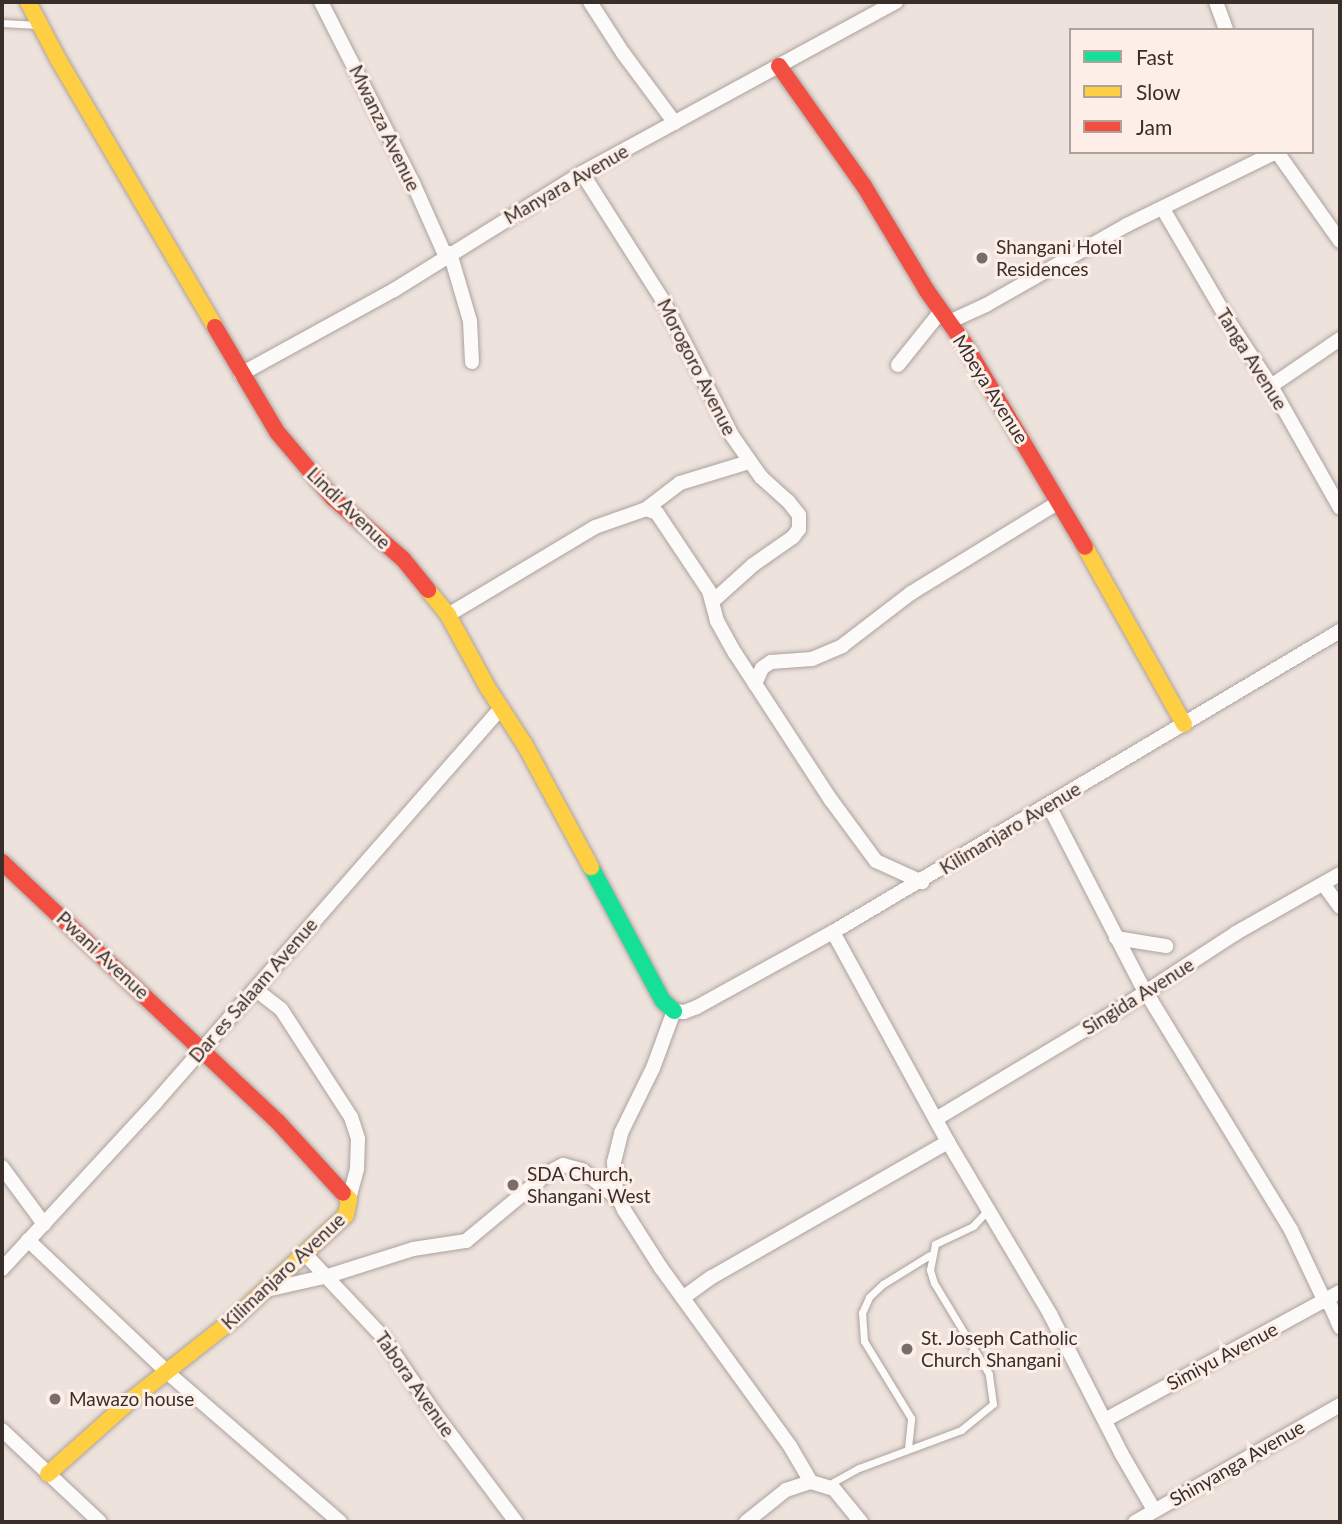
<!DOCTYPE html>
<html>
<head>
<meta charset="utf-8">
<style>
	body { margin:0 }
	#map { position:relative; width:1342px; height:1524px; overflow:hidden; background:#eee2dc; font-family:Lato,sans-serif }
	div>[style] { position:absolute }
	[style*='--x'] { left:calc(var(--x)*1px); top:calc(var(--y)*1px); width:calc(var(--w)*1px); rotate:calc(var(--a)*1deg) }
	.roads { filter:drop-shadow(0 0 2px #aba29e) drop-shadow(0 0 2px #aba29e) }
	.lane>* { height:7px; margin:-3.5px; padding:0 3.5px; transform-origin:3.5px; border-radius:3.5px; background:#fcfbfa }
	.street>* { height:14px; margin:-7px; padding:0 7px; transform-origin:7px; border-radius:7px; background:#fcfbfa }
	.fast>* { height:16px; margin:-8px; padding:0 8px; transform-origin:8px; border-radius:8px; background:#16e098 }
	.slow>* { height:16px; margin:-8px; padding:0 8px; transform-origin:8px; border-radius:8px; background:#ffcf43 }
	.jam>* { height:16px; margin:-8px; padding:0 8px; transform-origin:8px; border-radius:8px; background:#f24e42 }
	.dots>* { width:19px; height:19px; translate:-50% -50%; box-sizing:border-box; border:4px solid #fdefe8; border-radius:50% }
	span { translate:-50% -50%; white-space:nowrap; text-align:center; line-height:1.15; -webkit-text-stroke:6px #fdefe8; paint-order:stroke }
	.street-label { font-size:19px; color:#382f2b }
	.poi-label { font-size:19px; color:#382f2b }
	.left { translate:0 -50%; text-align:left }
	.frame { position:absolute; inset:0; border:4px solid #382f2b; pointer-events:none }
	.legend { position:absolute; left:1069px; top:28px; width:245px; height:126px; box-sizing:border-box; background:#fdefe8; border:2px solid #aea29c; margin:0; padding:9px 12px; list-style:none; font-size:21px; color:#382f2b }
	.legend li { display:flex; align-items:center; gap:14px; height:35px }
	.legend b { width:35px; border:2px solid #aea29c }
</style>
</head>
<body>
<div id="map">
	<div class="roads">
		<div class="lane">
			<div style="--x:2;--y:23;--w:36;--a:3"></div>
			<div style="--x:908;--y:1448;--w:30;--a:-84"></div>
			<div style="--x:911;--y:1418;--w:90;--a:-121.4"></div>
			<div style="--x:864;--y:1341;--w:28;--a:-94"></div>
			<div style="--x:862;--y:1313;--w:17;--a:-66"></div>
			<div style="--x:869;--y:1297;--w:19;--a:-43"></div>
			<div style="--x:883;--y:1284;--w:55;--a:-31.7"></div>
			<div style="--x:828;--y:1485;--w:35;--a:-29"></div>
			<div style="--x:859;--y:1468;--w:109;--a:-20.4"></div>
			<div style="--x:961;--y:1430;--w:41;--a:-39.1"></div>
			<div style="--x:993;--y:1404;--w:30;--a:-98"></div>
			<div style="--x:989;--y:1374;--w:106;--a:-121.1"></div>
			<div style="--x:934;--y:1283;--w:14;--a:-107"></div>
			<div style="--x:930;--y:1270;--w:26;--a:-79"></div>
			<div style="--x:935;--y:1244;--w:42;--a:-25.3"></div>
			<div style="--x:973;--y:1226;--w:22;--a:-47"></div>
		</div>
		<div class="street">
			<div style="--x:321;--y:2;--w:203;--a:63.1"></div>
			<div style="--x:413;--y:183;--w:79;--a:66"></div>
			<div style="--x:590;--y:2;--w:61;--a:57.1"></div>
			<div style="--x:623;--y:53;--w:87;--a:53.4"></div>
			<div style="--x:1216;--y:2;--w:30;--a:70"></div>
			<div style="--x:1277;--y:152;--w:109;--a:54.7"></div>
			<div style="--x:582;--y:173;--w:149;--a:57.6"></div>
			<div style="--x:662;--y:299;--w:155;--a:62.8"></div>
			<div style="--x:733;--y:437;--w:49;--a:55"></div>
			<div style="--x:761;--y:477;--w:36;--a:42"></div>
			<div style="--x:788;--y:501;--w:18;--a:52"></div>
			<div style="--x:799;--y:515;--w:14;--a:90"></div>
			<div style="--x:799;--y:529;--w:10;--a:127"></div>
			<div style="--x:793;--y:537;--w:49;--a:145"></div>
			<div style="--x:753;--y:565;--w:54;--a:138"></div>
			<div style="--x:1163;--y:209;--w:131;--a:59.7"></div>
			<div style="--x:1229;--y:322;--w:77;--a:56.7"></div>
			<div style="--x:1271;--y:386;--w:140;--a:60.5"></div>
			<div style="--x:450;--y:253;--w:71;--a:73.6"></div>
			<div style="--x:470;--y:321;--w:41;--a:87.2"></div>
			<div style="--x:949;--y:322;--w:41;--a:-24.7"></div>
			<div style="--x:986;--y:305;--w:162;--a:-29.6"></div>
			<div style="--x:1127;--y:225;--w:166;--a:-26.1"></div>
			<div style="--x:898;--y:365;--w:70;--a:-51.3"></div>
			<div style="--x:241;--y:374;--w:175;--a:-28.8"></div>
			<div style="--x:394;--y:290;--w:221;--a:-31.9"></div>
			<div style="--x:582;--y:173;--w:358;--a:-28.6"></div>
			<div style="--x:1271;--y:386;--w:83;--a:-34.3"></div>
			<div style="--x:646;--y:509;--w:43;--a:-37.4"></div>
			<div style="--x:680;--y:483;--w:72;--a:-16.9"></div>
			<div style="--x:448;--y:615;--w:171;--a:-30.9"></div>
			<div style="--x:595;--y:527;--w:54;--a:-19.4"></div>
			<div style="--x:646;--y:509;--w:12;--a:20"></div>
			<div style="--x:657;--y:513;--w:94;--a:56.3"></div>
			<div style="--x:709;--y:591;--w:31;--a:75"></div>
			<div style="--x:717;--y:621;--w:37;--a:61"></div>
			<div style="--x:735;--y:653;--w:176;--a:56.9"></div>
			<div style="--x:831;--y:800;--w:76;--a:53.6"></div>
			<div style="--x:876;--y:861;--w:51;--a:24.5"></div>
			<div style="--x:755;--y:684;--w:17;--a:-66"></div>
			<div style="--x:762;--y:668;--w:11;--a:-34"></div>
			<div style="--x:771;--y:662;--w:41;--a:-4.2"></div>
			<div style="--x:812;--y:659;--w:33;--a:-23"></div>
			<div style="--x:842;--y:646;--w:87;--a:-37.5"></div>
			<div style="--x:911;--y:593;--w:174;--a:-31.6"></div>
			<div style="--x:1049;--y:806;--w:200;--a:62.7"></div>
			<div style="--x:1141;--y:984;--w:288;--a:58.6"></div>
			<div style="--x:1291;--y:1230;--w:80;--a:64.7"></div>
			<div style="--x:1324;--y:885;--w:27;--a:54"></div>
			<div style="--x:833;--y:932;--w:239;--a:61.3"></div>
			<div style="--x:948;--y:1142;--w:200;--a:59.3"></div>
			<div style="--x:1050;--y:1314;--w:156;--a:62.9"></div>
			<div style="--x:1121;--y:1453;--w:66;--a:59.9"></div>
			<div style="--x:1116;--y:938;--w:51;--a:9.1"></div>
			<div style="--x:255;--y:989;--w:33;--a:38"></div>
			<div style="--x:281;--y:1009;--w:129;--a:57.1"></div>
			<div style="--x:351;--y:1117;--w:23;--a:72"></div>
			<div style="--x:358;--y:1139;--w:30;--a:92"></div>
			<div style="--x:357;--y:1169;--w:31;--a:105"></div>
			<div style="--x:936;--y:1119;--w:216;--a:-31"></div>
			<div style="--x:1121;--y:1008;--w:137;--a:-33.1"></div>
			<div style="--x:1236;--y:933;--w:120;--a:-29.6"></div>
			<div style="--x:2;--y:1167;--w:71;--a:53.6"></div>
			<div style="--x:28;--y:1240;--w:192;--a:43.5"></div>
			<div style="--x:167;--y:1372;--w:229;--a:40.9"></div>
			<div style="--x:305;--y:1254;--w:112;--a:46.8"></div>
			<div style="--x:382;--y:1336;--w:91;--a:55.8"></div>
			<div style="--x:433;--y:1411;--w:139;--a:53.2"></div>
			<div style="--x:2;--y:1269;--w:227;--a:-47.3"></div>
			<div style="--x:156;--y:1102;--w:524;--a:-48.79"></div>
			<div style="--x:266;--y:1290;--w:64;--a:-12.7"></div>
			<div style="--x:328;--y:1276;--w:89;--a:-17.6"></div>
			<div style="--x:413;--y:1249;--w:54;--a:-8.6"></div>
			<div style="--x:466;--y:1241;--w:107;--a:-39.7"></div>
			<div style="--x:548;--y:1173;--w:17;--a:-28"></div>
			<div style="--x:563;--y:1165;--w:20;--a:15"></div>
			<div style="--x:582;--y:1170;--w:46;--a:38.9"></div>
			<div style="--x:684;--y:1297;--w:34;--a:-36"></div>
			<div style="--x:712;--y:1277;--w:272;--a:-29.8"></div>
			<div style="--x:1328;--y:1300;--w:30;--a:66"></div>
			<div style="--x:1105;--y:1420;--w:268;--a:-28.6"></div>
			<div style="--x:2;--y:1430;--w:134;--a:43.2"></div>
			<div style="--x:811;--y:1482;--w:42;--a:-120.3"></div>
			<div style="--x:790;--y:1446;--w:220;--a:-125.9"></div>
			<div style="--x:661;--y:1268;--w:69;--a:-122.5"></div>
			<div style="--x:624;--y:1210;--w:21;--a:-113"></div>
			<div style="--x:616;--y:1191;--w:29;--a:-94"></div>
			<div style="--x:614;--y:1162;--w:30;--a:-76"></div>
			<div style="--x:621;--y:1133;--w:72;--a:-63.8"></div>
			<div style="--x:653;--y:1068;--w:61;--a:-69.8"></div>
			<div style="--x:674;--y:1011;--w:10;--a:6"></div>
			<div style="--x:684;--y:1012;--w:14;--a:-21"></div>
			<div style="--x:697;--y:1007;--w:155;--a:-28.9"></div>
			<div style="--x:833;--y:932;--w:590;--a:-30.7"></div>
			<div style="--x:746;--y:1522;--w:51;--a:-38.7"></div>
			<div style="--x:786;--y:1490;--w:26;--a:-18"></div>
			<div style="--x:811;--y:1482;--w:24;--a:17"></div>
			<div style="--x:834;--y:1489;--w:43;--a:50.7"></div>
			<div style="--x:1135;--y:1522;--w:236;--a:-29.7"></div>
		</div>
		<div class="fast">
			<div style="--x:591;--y:867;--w:152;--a:61.8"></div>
			<div style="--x:663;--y:1001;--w:15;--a:42"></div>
		</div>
		<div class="slow">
			<div style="--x:28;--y:2;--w:64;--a:62.2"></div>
			<div style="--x:58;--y:59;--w:311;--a:59.6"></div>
			<div style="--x:1085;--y:547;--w:203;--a:60.8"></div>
			<div style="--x:428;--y:590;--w:32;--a:51"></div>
			<div style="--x:448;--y:615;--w:83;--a:61.3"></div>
			<div style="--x:488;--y:688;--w:68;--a:57"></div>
			<div style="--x:525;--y:745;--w:139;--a:61.6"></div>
			<div style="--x:48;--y:1474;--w:113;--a:-41.8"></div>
			<div style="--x:132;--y:1399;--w:131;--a:-38.2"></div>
			<div style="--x:235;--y:1318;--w:151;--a:-42.9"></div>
			<div style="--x:346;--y:1215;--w:16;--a:-79"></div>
			<div style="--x:349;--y:1199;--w:8;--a:-135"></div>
		</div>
		<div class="jam">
			<div style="--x:779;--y:66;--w:147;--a:54.7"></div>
			<div style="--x:864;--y:186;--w:122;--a:59"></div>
			<div style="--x:927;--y:291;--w:64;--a:54.6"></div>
			<div style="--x:964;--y:343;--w:237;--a:59.3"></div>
			<div style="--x:215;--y:327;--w:122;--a:59.4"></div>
			<div style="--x:277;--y:432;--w:87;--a:49.7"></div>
			<div style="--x:333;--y:498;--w:93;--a:41.1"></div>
			<div style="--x:403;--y:559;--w:40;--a:51"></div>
			<div style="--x:2;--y:862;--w:379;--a:43.3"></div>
			<div style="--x:278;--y:1122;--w:96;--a:47.5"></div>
		</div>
	</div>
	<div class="dots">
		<div style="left:982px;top:258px;background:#786e69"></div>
		<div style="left:513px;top:1185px;background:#786e69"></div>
		<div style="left:907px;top:1349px;background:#786e69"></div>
		<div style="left:55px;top:1399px;background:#786e69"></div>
	</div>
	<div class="street-label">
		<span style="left:385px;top:128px;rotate:64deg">Mwanza Avenue</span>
		<span style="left:566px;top:184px;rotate:-30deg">Manyara Avenue</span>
		<span style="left:1252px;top:359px;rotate:58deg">Tanga Avenue</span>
		<span style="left:697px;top:367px;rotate:63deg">Morogoro Avenue</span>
		<span style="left:991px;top:389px;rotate:58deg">Mbeya Avenue</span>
		<span style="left:349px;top:508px;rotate:44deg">Lindi Avenue</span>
		<span style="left:1010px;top:828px;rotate:-31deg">Kilimanjaro Avenue</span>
		<span style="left:103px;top:955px;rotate:43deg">Pwani Avenue</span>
		<span style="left:253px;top:990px;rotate:-49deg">Dar es Salaam Avenue</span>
		<span style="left:1138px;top:996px;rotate:-32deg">Singida Avenue</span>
		<span style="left:283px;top:1271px;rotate:-43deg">Kilimanjaro Avenue</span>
		<span style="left:1222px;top:1356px;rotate:-28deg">Simiyu Avenue</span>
		<span style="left:415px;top:1384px;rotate:55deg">Tabora Avenue</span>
		<span style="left:1237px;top:1463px;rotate:-30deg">Shinyanga Avenue</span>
	</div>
	<div class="poi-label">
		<span class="left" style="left:996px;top:258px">Shangani Hotel<br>Residences</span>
		<span class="left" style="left:527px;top:1185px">SDA Church,<br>Shangani West</span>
		<span class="left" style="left:921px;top:1349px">St. Joseph Catholic<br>Church Shangani</span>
		<span class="left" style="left:69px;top:1399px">Mawazo house</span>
	</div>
	<div class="frame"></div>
	<ul class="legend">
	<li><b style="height:9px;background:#16e098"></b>Fast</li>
	<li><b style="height:9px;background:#ffcf43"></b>Slow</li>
	<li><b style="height:9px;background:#f24e42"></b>Jam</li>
	</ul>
</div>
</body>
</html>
